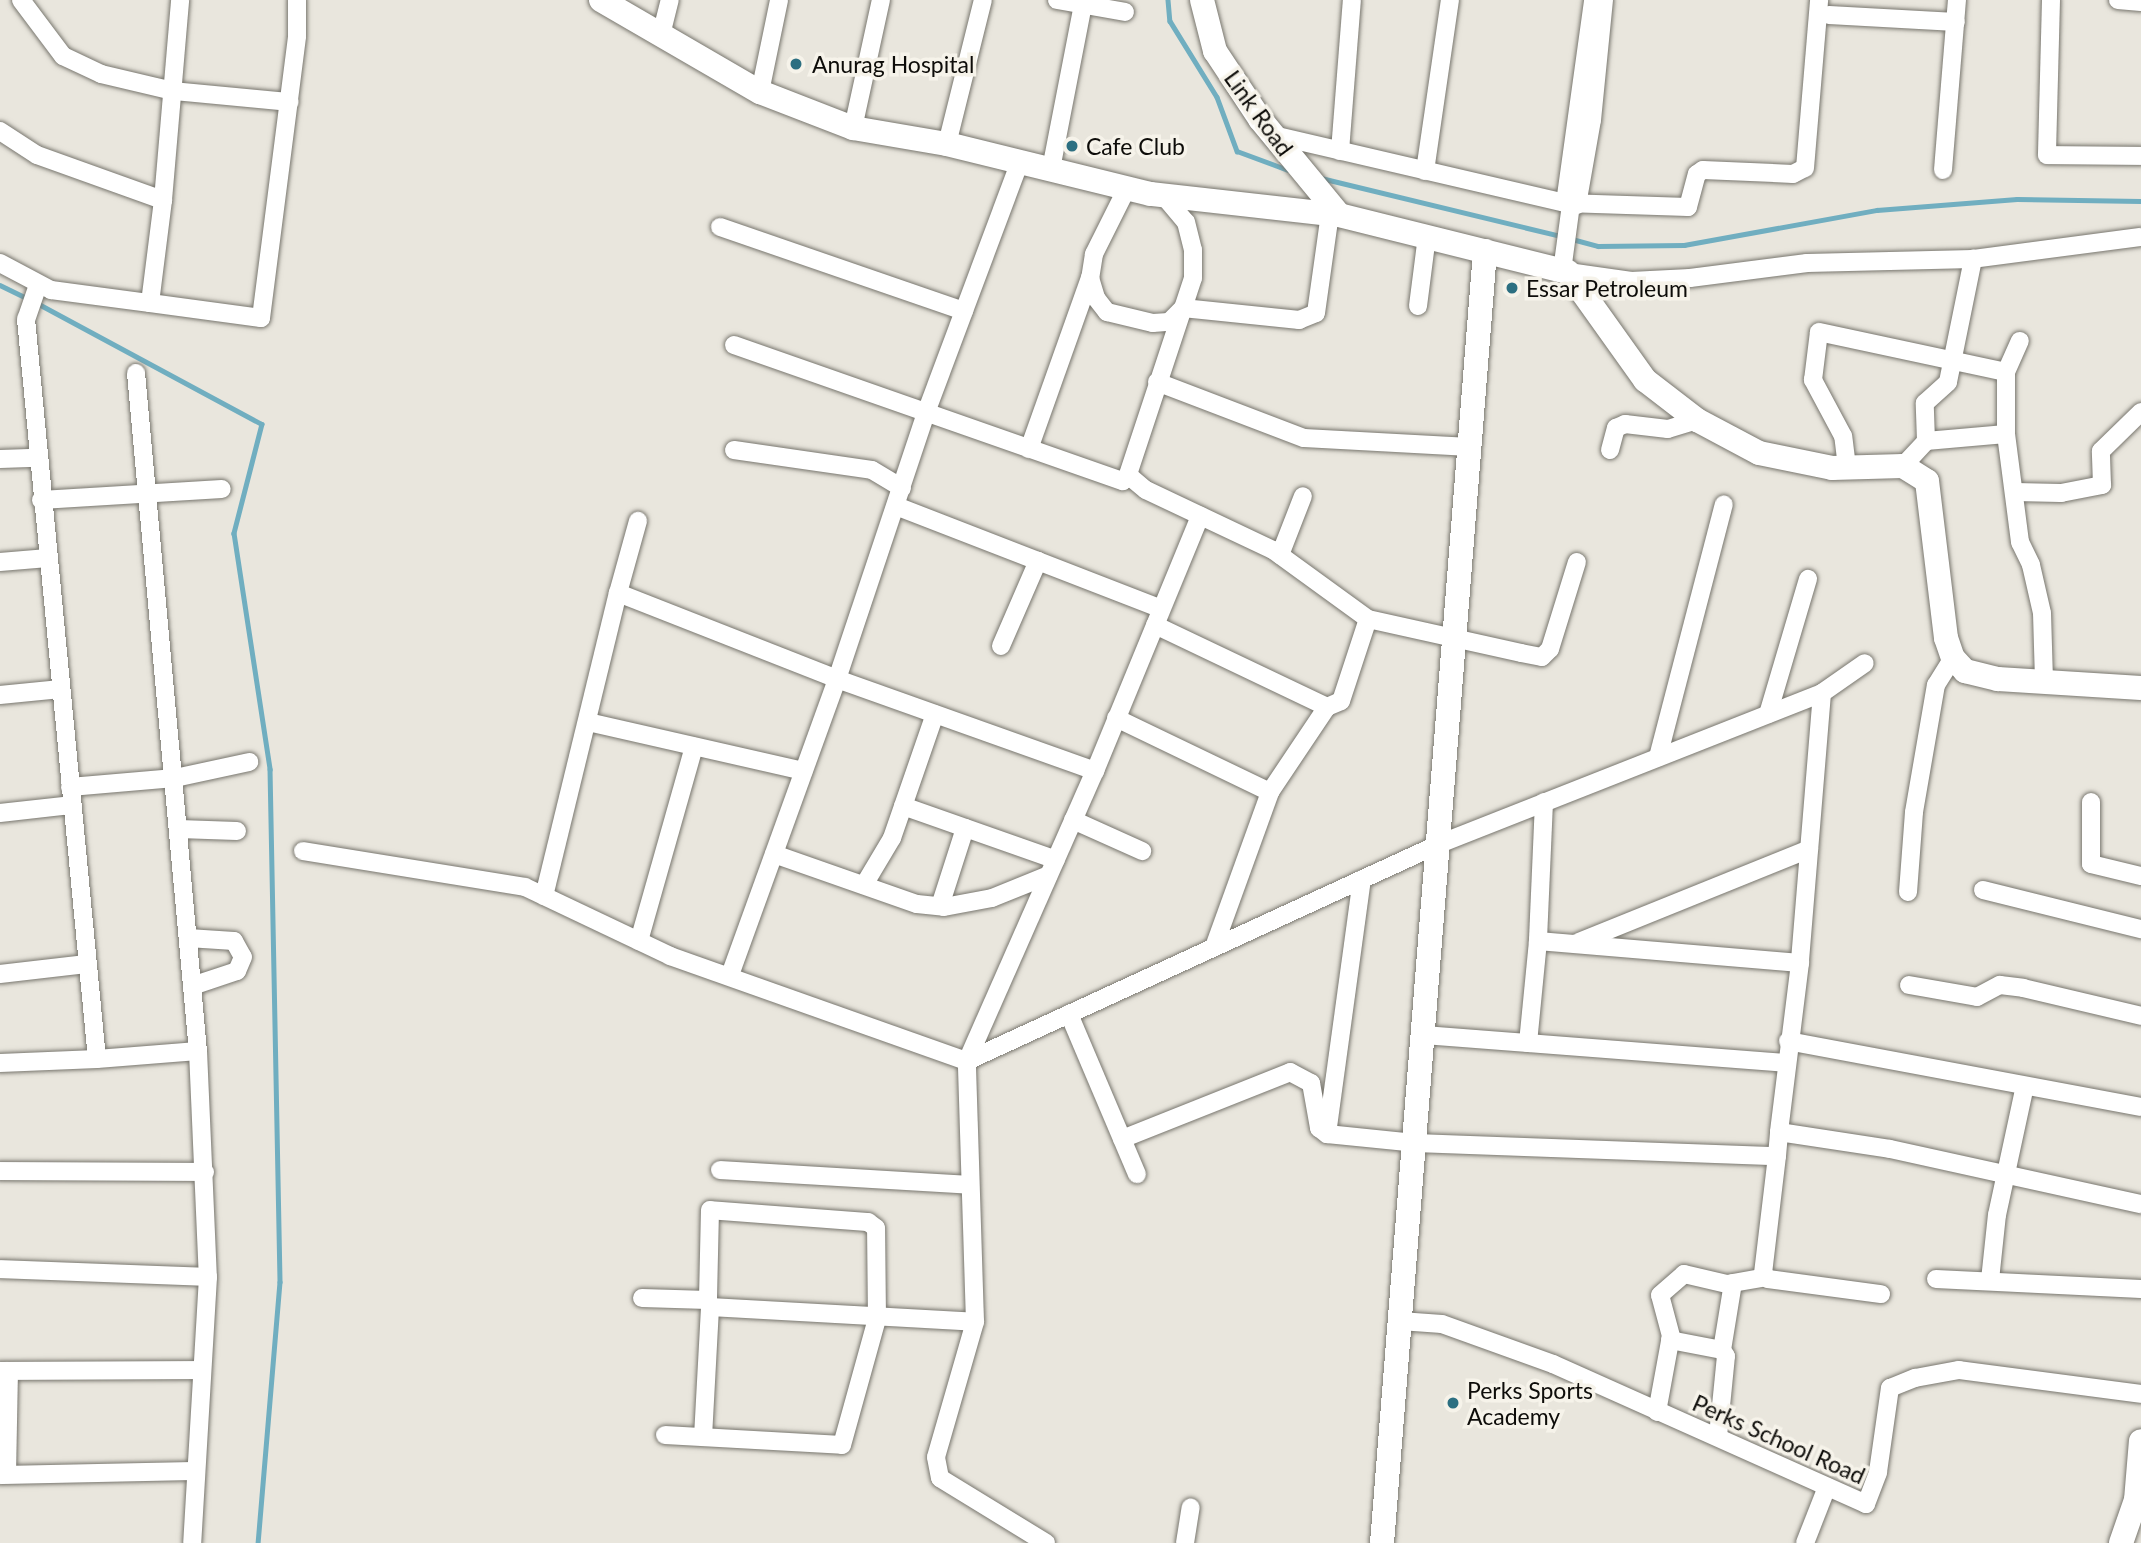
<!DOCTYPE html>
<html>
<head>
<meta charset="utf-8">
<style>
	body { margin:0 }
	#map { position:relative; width:2141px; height:1543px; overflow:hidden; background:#e9e6dd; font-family:Lato,sans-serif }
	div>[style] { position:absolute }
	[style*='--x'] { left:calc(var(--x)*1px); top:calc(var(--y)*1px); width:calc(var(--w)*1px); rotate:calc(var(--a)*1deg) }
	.stream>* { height:4.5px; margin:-2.25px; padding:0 2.25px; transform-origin:2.25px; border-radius:2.25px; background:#70aec0 }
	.roads { filter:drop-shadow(0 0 2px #78766e) drop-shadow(0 0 2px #78766e) }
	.street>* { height:18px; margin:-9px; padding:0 9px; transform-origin:9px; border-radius:9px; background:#fff }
	.secondary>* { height:24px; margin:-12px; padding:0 12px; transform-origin:12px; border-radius:12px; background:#fff }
	.dots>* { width:19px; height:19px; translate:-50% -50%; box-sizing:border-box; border:4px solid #f6f3ea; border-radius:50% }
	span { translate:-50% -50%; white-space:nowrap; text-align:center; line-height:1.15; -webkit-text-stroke:7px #f6f3ea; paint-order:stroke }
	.poi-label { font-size:23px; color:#0d0c09 }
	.left { translate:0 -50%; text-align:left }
	.street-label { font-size:23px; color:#0d0c09 }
</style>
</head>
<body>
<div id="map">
	<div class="stream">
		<div style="--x:1168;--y:0;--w:21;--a:85"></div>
		<div style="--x:1170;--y:21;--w:89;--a:58.3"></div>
		<div style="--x:1217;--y:97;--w:58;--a:69.7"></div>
		<div style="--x:1237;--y:151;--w:54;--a:20.4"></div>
		<div style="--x:1321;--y:178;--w:250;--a:13.6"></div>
		<div style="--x:1572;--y:239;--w:27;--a:15"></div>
		<div style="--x:1598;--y:246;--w:86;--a:-0.7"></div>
		<div style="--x:1684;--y:245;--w:196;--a:-10.3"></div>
		<div style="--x:1877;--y:210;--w:140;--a:-4.5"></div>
		<div style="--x:2017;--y:199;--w:124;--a:0.9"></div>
		<div style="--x:0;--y:285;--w:32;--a:26"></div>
		<div style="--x:37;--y:303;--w:255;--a:28.3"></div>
		<div style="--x:262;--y:424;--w:113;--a:104.4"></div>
		<div style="--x:234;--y:533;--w:239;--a:81.3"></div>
		<div style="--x:270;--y:769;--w:513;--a:88.88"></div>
		<div style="--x:280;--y:1282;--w:262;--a:94.8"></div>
	</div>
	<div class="roads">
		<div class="street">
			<div style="--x:21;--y:0;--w:70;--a:53.1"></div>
			<div style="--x:63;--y:56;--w:42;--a:25.3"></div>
			<div style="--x:101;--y:74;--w:74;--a:13.3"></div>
			<div style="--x:173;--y:91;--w:117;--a:5.4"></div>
			<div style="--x:1057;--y:0;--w:69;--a:10"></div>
			<div style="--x:2051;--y:0;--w:155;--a:91.5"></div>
			<div style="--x:2047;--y:155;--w:94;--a:0.6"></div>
			<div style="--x:2118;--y:0;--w:23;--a:5"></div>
			<div style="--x:1829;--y:15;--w:127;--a:3.2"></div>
			<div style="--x:661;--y:35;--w:36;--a:-76"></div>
			<div style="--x:760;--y:92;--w:94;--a:-78.3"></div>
			<div style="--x:853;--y:128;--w:131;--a:-77.7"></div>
			<div style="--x:0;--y:131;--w:44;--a:33"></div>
			<div style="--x:37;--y:155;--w:134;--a:19.7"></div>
			<div style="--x:163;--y:200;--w:201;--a:-85.1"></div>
			<div style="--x:1273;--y:135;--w:300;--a:13.1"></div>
			<div style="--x:1565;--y:203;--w:123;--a:1.9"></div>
			<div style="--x:1688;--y:207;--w:34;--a:-75"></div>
			<div style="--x:1697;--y:174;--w:7;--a:-34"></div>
			<div style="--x:1703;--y:170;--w:90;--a:2.5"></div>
			<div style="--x:1793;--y:174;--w:13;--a:-27"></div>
			<div style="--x:1805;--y:168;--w:169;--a:-85.2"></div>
			<div style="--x:947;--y:144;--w:148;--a:-76"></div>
			<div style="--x:1340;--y:151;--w:151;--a:-85.5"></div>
			<div style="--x:1051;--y:169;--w:172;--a:-79"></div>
			<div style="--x:1943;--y:170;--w:171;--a:-85.3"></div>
			<div style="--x:1425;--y:171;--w:173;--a:-81.7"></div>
			<div style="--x:1127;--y:188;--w:74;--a:116.6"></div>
			<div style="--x:1094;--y:254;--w:24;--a:99"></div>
			<div style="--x:1090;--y:278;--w:21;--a:73"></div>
			<div style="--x:1096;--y:298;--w:18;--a:52"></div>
			<div style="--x:1107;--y:312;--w:47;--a:13.4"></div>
			<div style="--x:1153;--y:323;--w:16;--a:-4"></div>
			<div style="--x:1169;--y:322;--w:20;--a:-45"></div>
			<div style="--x:1183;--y:308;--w:117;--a:5.9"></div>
			<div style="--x:1299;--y:320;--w:18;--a:-22"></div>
			<div style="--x:1316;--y:313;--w:100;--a:-82"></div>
			<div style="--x:1163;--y:195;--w:35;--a:50"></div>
			<div style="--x:1186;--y:222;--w:29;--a:76"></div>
			<div style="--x:1193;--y:250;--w:28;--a:90"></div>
			<div style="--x:1193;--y:278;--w:207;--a:108.3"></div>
			<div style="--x:1128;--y:475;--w:23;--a:40"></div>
			<div style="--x:1146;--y:490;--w:140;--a:25.3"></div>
			<div style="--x:1273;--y:550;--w:117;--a:36"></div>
			<div style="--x:1368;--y:619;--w:157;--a:12.5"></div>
			<div style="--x:1521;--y:653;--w:21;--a:11"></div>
			<div style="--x:1542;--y:657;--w:11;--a:-45"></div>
			<div style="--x:1550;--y:649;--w:91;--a:-72.8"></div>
			<div style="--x:1565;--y:203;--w:205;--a:-82.1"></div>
			<div style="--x:1577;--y:205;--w:86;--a:-80"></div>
			<div style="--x:1592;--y:120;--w:121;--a:-84.3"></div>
			<div style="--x:720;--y:227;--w:258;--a:19"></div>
			<div style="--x:0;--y:263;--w:58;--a:27.9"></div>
			<div style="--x:51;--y:290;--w:100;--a:7.5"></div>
			<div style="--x:150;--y:303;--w:104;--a:-82.8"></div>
			<div style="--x:1562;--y:271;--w:68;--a:-82.3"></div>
			<div style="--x:1568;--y:272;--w:64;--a:8.1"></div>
			<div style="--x:1631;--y:281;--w:59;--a:-2.9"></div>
			<div style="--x:1690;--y:278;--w:118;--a:-7.3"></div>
			<div style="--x:1807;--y:263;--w:166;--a:-1.4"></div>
			<div style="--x:1973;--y:259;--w:169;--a:-7.5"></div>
			<div style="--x:38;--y:285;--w:36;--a:109"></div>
			<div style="--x:26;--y:319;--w:743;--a:84.52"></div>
			<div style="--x:97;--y:1059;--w:101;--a:-4.5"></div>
			<div style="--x:198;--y:1051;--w:226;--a:87.5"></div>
			<div style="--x:208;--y:1277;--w:266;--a:93.4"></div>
			<div style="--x:150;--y:303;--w:112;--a:7.7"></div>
			<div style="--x:261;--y:318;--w:284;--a:-82.7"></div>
			<div style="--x:297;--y:36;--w:36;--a:-90"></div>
			<div style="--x:1418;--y:306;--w:71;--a:-82.7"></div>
			<div style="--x:734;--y:345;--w:412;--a:19.3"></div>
			<div style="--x:1123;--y:481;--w:8;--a:-50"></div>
			<div style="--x:136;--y:373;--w:681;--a:84.78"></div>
			<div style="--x:1157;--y:382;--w:157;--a:20.9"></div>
			<div style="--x:1304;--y:438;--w:166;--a:3.1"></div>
			<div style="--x:2006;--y:434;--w:62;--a:-90"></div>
			<div style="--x:2006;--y:372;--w:34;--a:-66"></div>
			<div style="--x:1926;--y:441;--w:38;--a:-92"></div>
			<div style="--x:1925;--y:403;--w:31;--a:-42"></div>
			<div style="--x:1948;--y:382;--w:126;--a:-78.5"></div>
			<div style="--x:1029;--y:449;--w:182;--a:-70.4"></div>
			<div style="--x:734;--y:450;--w:139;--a:8.2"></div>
			<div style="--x:872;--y:470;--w:35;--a:31"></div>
			<div style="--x:1610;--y:450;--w:23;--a:-75"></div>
			<div style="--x:1616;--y:428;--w:10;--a:-24"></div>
			<div style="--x:1625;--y:424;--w:43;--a:6.6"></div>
			<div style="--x:1668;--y:429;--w:30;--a:-17"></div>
			<div style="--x:0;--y:459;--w:37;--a:-2"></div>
			<div style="--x:1903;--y:466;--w:34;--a:-47"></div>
			<div style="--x:1926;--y:441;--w:80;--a:-5"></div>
			<div style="--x:2006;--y:434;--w:109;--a:82.6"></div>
			<div style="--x:2020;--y:542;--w:25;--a:64"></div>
			<div style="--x:2031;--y:565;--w:49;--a:77.1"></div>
			<div style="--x:2042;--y:613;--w:67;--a:88.3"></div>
			<div style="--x:1847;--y:467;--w:31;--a:-97"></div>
			<div style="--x:1843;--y:436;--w:64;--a:-118.2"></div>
			<div style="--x:1813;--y:380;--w:48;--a:-82.9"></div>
			<div style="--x:1819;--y:332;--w:191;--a:12.1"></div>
			<div style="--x:2015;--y:492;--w:46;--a:1.2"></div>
			<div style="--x:2061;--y:493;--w:42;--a:-11"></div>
			<div style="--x:2102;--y:485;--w:34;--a:-92"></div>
			<div style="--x:2101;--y:451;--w:56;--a:-44.3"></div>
			<div style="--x:41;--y:500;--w:181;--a:-3.5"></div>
			<div style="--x:896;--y:506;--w:284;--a:21.2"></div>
			<div style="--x:1280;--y:555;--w:63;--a:-68.7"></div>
			<div style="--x:0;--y:562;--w:48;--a:-4.8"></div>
			<div style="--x:618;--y:593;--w:75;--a:-74.5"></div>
			<div style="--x:1155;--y:625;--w:191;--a:25.5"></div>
			<div style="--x:1327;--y:707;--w:15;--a:-23"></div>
			<div style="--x:1341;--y:701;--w:86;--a:-71.8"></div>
			<div style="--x:1001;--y:646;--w:93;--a:-66.5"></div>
			<div style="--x:1822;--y:693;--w:52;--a:-34.9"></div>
			<div style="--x:0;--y:695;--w:61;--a:-5.6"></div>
			<div style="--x:1768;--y:714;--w:141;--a:-73.5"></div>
			<div style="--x:1116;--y:718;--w:171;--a:25.7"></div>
			<div style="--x:1270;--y:792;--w:102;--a:-56.2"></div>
			<div style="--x:588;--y:722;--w:221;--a:12.8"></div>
			<div style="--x:1658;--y:757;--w:261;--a:-75.4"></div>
			<div style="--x:70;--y:787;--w:105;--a:-4.9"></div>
			<div style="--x:175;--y:778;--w:76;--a:-12.2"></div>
			<div style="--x:1544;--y:802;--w:139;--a:92.5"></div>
			<div style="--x:1538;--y:941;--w:263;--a:4.8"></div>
			<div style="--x:2091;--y:802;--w:62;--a:90"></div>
			<div style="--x:2091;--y:864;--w:51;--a:13.5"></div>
			<div style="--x:903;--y:806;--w:162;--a:19.4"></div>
			<div style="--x:0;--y:813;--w:71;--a:-6.4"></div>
			<div style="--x:1073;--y:820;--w:76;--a:24.2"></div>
			<div style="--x:179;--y:829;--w:58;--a:2"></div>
			<div style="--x:303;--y:851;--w:225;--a:9.2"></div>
			<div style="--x:525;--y:887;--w:161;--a:25.4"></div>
			<div style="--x:670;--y:956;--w:315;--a:19.5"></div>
			<div style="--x:967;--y:1061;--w:519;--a:-24.69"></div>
			<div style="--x:1439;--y:844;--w:412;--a:-21.5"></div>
			<div style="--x:1822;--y:693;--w:271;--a:94.7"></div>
			<div style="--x:1800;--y:963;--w:170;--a:97.1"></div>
			<div style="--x:774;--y:854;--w:151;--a:19.3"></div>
			<div style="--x:917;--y:904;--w:27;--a:6"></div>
			<div style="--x:944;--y:907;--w:49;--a:-10.6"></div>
			<div style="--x:992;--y:898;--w:61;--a:-22"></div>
			<div style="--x:864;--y:885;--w:55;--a:-59.2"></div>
			<div style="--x:892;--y:838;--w:131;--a:-70.9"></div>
			<div style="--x:1983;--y:890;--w:163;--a:13.9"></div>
			<div style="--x:1908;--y:892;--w:80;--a:-85.7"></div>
			<div style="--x:1914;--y:812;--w:129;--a:-80.2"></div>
			<div style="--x:1936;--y:685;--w:32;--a:-58"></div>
			<div style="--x:544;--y:896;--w:312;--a:-76.3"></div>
			<div style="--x:618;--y:593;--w:235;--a:21.4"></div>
			<div style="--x:837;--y:679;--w:274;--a:19.6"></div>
			<div style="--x:1095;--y:771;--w:276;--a:-67.6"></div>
			<div style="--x:940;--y:906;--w:82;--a:-72.2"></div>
			<div style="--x:188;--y:938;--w:46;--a:3.7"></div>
			<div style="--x:234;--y:941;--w:18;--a:61"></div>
			<div style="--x:243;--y:957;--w:15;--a:113"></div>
			<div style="--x:237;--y:971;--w:47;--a:161.6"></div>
			<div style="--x:639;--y:941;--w:202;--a:-74.2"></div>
			<div style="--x:1579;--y:942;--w:248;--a:-22"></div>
			<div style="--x:1214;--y:947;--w:165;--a:-70.1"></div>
			<div style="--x:0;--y:974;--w:87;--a:-6.6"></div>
			<div style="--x:730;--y:975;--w:315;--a:-70.1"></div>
			<div style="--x:837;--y:679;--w:284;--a:-71.5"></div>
			<div style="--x:927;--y:410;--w:266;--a:-69.5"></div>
			<div style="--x:1909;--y:985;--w:69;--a:10"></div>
			<div style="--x:1977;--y:997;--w:26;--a:-28"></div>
			<div style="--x:2000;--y:985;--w:23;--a:7"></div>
			<div style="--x:2023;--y:988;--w:121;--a:13.3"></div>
			<div style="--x:1069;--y:1014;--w:174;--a:67"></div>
			<div style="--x:1423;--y:1035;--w:364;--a:4.4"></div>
			<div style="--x:1788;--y:1041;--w:359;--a:10.6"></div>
			<div style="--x:1528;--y:1043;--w:102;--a:-84.4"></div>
			<div style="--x:0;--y:1063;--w:97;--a:-2.4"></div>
			<div style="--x:1327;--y:1134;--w:257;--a:-82.2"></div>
			<div style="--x:1122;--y:1139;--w:181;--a:-21.7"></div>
			<div style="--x:1290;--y:1072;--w:24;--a:28"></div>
			<div style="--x:1311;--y:1083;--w:46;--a:79.9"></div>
			<div style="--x:1319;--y:1128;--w:10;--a:37"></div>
			<div style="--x:1327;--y:1134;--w:88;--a:5.8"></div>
			<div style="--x:1415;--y:1143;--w:362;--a:2.1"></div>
			<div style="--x:1777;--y:1156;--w:24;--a:-85"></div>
			<div style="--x:1779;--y:1132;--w:112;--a:8.7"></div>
			<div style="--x:1890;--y:1149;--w:257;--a:12.4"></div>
			<div style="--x:1777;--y:1156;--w:119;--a:96.8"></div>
			<div style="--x:1763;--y:1274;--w:7;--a:45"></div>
			<div style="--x:1768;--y:1279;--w:114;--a:7.6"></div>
			<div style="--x:720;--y:1170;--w:250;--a:3.4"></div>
			<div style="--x:0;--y:1171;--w:205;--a:0.3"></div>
			<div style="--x:0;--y:1269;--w:208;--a:2.2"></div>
			<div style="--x:1936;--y:1279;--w:205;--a:2.8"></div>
			<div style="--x:1990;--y:1280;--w:65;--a:-83.9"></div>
			<div style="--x:1997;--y:1215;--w:132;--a:-77.8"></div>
			<div style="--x:642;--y:1298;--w:66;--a:1.7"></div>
			<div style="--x:708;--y:1300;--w:7;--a:74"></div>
			<div style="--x:710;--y:1307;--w:265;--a:3.2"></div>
			<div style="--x:1400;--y:1321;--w:42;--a:4.1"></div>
			<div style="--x:1442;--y:1324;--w:118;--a:19.8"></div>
			<div style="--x:1553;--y:1364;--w:343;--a:24.1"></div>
			<div style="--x:1866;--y:1504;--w:34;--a:-69"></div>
			<div style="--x:1878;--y:1472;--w:85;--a:-81.9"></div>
			<div style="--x:1890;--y:1388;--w:27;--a:-22"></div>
			<div style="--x:1915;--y:1378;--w:45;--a:-10.3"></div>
			<div style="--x:1959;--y:1370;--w:184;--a:7.5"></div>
			<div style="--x:1670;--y:1340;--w:53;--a:10.9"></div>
			<div style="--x:0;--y:1371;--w:199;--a:-0.3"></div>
			<div style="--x:1657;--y:1412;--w:77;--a:-79.6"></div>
			<div style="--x:1671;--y:1336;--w:42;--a:-105"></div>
			<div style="--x:1660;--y:1295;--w:32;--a:-41"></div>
			<div style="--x:1684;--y:1274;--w:44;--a:13.1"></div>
			<div style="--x:1727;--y:1284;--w:40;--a:-10"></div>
			<div style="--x:665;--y:1435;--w:177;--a:3.2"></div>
			<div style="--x:842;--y:1445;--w:131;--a:-74.5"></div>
			<div style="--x:877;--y:1319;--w:91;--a:-90.6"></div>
			<div style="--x:876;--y:1228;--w:10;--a:-143"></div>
			<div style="--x:868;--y:1222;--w:158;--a:-175.7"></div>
			<div style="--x:710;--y:1210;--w:90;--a:91.3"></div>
			<div style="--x:1718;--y:1436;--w:80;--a:-84.3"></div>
			<div style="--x:1726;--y:1356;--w:7;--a:-124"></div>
			<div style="--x:1722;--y:1350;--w:68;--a:-80.7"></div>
			<div style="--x:703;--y:1437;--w:130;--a:-86.9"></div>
			<div style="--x:7;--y:1474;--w:103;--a:-88.9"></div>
			<div style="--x:0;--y:1475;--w:196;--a:-1.2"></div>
			<div style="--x:1046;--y:1543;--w:124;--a:-148.5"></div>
			<div style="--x:940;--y:1478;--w:21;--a:-101"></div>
			<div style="--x:936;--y:1457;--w:141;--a:-73.9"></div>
			<div style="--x:975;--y:1322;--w:261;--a:-91.8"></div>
			<div style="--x:967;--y:1061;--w:317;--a:-66.2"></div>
			<div style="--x:1185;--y:1543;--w:36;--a:-81"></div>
			<div style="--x:1805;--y:1543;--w:60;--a:-68.6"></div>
		</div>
		<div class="secondary">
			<div style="--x:601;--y:0;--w:184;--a:30.1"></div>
			<div style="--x:760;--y:92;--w:100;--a:21.2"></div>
			<div style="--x:853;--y:128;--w:95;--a:9.7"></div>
			<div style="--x:947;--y:144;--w:210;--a:13.8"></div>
			<div style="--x:1151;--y:194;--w:189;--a:6.4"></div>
			<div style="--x:1339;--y:215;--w:236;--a:14"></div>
			<div style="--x:1568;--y:272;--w:133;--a:54.5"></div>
			<div style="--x:1645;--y:380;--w:66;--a:37.6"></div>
			<div style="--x:1697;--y:420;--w:70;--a:28"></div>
			<div style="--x:1759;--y:453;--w:75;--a:11.6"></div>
			<div style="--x:1832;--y:468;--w:71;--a:-1.6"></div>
			<div style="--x:1903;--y:466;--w:28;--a:32"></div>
			<div style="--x:1927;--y:481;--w:158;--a:83.1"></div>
			<div style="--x:1946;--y:638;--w:21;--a:71"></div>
			<div style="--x:1953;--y:658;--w:18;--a:47"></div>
			<div style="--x:1965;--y:671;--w:34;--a:14"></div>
			<div style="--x:1998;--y:679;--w:143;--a:3.6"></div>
			<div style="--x:1202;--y:0;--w:53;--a:75.7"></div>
			<div style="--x:1215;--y:51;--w:82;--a:56.5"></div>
			<div style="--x:1260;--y:119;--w:124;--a:50.5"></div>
			<div style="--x:1382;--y:1543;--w:1296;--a:-85.44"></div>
			<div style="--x:2121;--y:1543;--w:46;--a:-70.8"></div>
			<div style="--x:2136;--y:1500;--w:59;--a:-85.2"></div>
		</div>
	</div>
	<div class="dots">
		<div style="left:796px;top:64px;background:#2c6f81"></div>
		<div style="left:1072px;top:146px;background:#2c6f81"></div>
		<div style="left:1512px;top:288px;background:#2c6f81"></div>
		<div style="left:1453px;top:1403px;background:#2c6f81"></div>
	</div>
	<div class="poi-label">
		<span class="left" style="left:812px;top:64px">Anurag Hospital</span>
		<span class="left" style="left:1086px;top:146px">Cafe Club</span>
		<span class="left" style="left:1526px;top:288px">Essar Petroleum</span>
		<span class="left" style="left:1467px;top:1403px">Perks Sports<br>Academy</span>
	</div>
	<div class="street-label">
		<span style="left:1259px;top:113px;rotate:54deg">Link Road</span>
		<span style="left:1779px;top:1439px;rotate:24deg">Perks School Road</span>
	</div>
</div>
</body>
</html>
